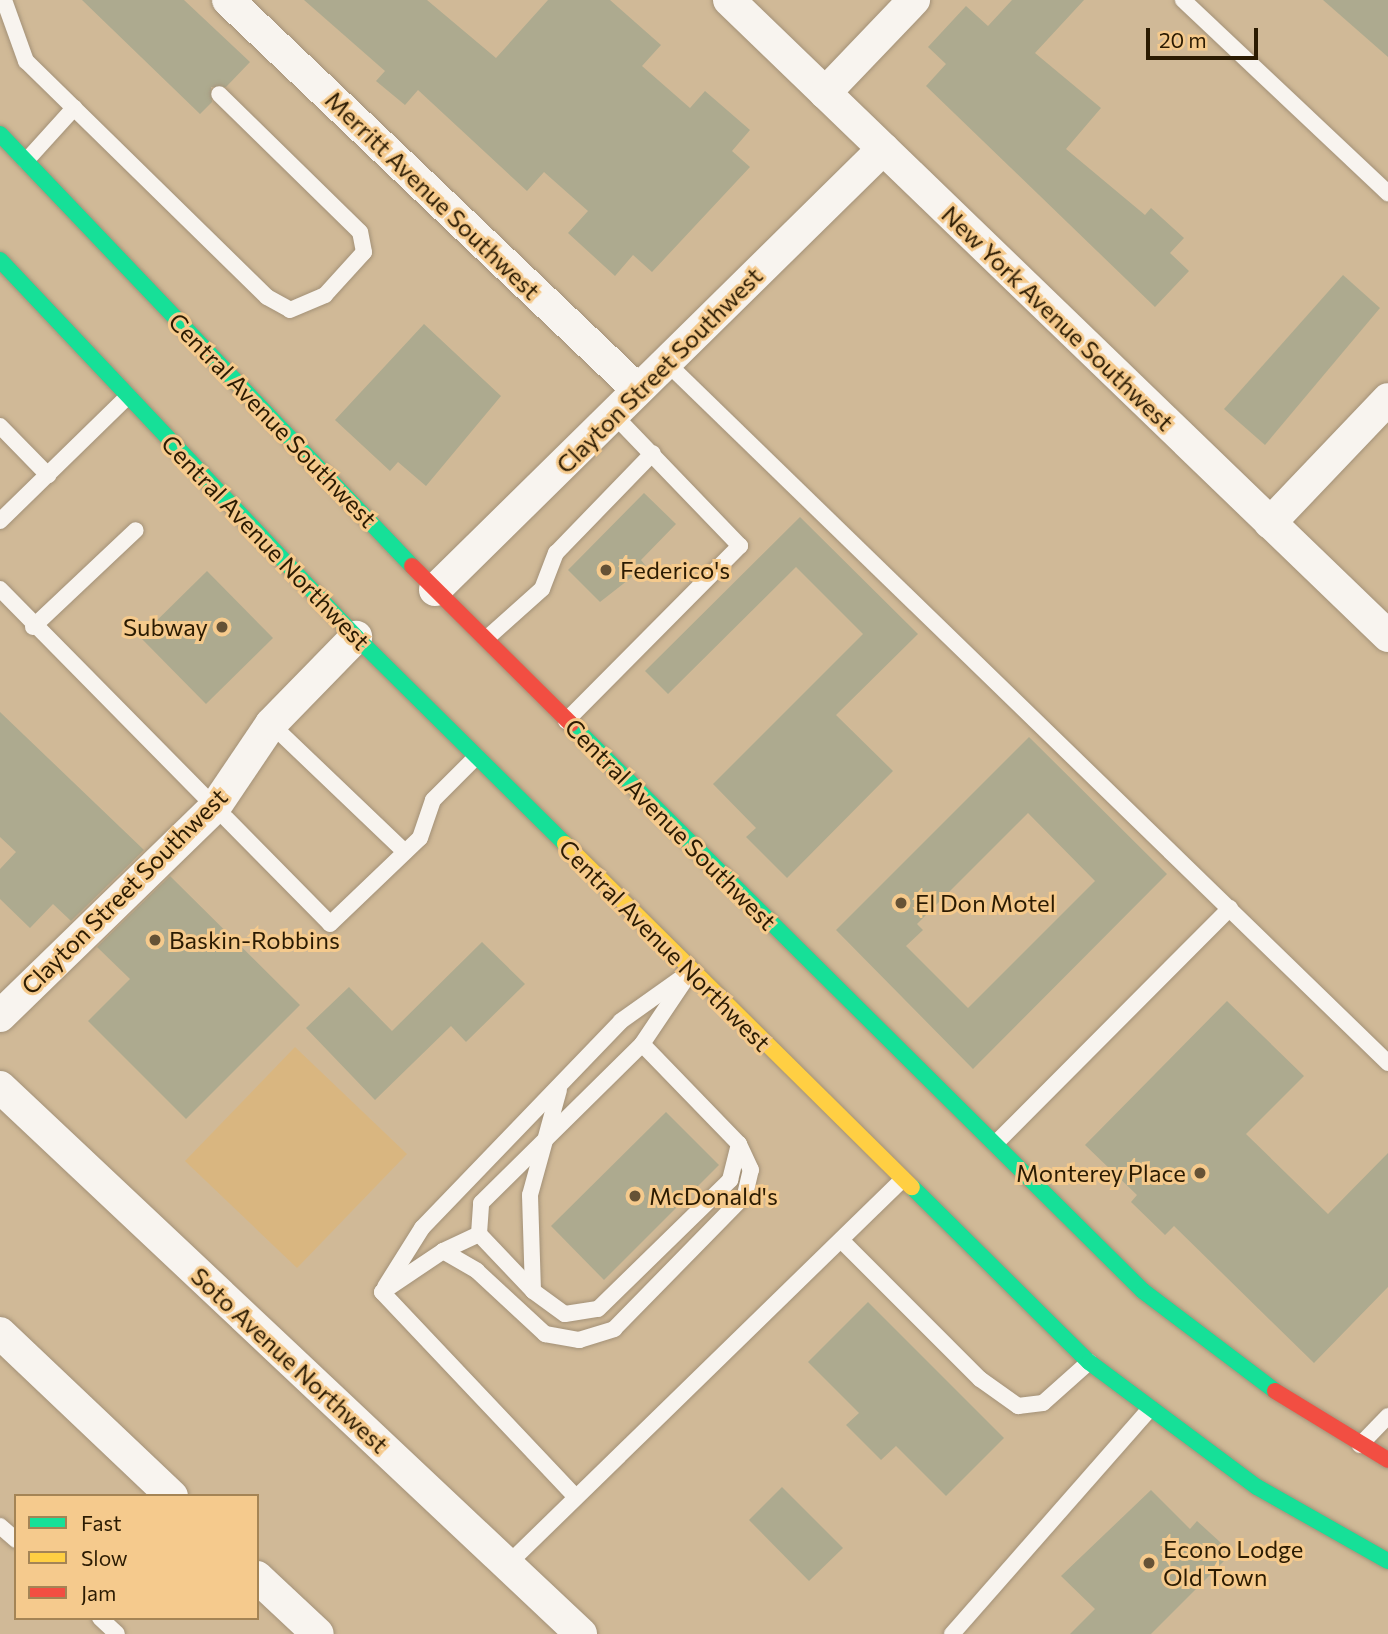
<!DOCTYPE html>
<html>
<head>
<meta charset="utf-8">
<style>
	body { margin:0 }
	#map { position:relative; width:1388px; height:1634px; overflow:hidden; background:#d0b997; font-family:Commissioner,sans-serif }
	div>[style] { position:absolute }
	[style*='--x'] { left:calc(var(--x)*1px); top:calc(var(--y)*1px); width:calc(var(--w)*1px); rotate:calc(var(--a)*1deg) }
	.built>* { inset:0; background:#d9b680 }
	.building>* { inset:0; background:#adaa8f }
	.roads { filter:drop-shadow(0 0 2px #a39177) drop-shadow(0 0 2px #a39177) }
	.lane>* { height:16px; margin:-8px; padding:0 8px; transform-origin:8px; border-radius:8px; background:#f8f4ef }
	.street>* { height:32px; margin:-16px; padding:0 16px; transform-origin:16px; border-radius:16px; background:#f8f4ef }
	.fast>* { height:16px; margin:-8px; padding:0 8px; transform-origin:8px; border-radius:8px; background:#16e098 }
	.slow>* { height:16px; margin:-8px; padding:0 8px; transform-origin:8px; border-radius:8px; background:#ffcf43 }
	.jam>* { height:16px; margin:-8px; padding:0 8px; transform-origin:8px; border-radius:8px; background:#f24e42 }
	.dots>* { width:19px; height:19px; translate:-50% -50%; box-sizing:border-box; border:4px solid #f5ca8d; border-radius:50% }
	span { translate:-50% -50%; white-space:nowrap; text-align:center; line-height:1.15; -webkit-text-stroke:6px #f5ca8d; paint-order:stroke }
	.street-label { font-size:24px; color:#2b1b02 }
	.poi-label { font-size:24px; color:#2b1b02 }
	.left { translate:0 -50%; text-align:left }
	.right { translate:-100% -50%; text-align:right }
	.legend { position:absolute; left:14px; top:1494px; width:245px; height:126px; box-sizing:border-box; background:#f5ca8d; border:2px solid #a48455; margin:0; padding:9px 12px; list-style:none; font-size:21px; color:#2b1b02 }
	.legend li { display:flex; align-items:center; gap:14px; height:35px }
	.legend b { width:35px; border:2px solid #a48455 }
	.scale { position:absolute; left:1146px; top:28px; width:112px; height:32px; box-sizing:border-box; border:4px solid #2b1b02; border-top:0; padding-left:9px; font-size:21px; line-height:24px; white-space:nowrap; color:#2b1b02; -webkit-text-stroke:5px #f5ca8d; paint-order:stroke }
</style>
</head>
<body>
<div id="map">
	<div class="built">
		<div style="clip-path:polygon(295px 1047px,407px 1154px,297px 1268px,185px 1161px)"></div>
	</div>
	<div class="building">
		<div style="clip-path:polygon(82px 0,184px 0,250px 62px,226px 87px,211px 87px,212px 102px,200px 114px)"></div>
		<div style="clip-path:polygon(304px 0,427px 0,496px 58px,548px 0,610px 0,661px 45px,642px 66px,690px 108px,705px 91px,750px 130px,732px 151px,750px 167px,652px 272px,633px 255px,615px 276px,568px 233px,588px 211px,544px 172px,527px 191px,418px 90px,405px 105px,376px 81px,385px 71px)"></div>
		<div style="clip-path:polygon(1012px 0,1084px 0,1035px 53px,1101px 108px,1066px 149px,1145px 215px,1151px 208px,1184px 238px,1170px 253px,1189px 271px,1155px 307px,926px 86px,946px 64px,928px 47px,966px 6px,988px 26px)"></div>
		<div style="clip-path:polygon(1323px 0,1388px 0,1388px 57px)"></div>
		<div style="clip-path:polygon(1343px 275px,1380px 308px,1265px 445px,1224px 409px)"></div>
		<div style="clip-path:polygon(424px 324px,501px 396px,426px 486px,398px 462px,390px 471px,335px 420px)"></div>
		<div style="clip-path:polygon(644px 493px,676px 524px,641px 560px,646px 566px,600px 602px,568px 570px)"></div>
		<div style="clip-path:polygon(800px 517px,918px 634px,836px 715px,893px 771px,787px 878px,746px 837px,756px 828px,713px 784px,863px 634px,796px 567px,668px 694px,645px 671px)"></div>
		<div style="clip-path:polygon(207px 571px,273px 638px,206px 704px,140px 637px)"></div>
		<div style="clip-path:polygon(0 712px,144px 850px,71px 921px,53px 904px,30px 928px,0 899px,0 869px,16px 852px,0 837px)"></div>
		<div style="clip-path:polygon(evenodd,1029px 737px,1167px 874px,973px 1069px,836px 930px,1029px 737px,1028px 813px,1095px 881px,968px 1008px,906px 946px,923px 930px,917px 924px,1028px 813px)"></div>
		<div style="clip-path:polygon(170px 876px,300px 1005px,186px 1119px,88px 1021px,130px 979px,97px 947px)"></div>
		<div style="clip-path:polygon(482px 942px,525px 984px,466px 1042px,451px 1026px,375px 1100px,306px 1028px,349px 987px,392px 1031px)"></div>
		<div style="clip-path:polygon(1227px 1001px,1304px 1076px,1246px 1134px,1328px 1214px,1388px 1153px,1388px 1287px,1314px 1363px,1174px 1226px,1165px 1235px,1131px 1202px,1137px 1195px,1085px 1145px)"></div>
		<div style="clip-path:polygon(666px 1112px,719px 1165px,604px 1280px,551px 1226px)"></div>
		<div style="clip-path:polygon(868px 1302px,1004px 1438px,946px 1496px,896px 1446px,881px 1460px,846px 1425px,859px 1413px,808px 1362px)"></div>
		<div style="clip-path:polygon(782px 1487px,843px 1548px,809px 1581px,749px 1520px)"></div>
		<div style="clip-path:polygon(1151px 1490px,1190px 1529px,1197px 1521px,1232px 1553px,1151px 1634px,1070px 1634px,1095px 1609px,1061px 1576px)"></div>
	</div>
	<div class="roads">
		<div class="lane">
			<div style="--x:4;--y:0;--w:65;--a:70.2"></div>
			<div style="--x:26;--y:61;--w:337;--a:44.4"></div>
			<div style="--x:267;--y:297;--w:26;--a:29"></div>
			<div style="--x:290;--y:310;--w:38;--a:-23"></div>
			<div style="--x:325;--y:295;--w:58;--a:-47.8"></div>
			<div style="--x:364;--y:252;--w:20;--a:-101"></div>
			<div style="--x:360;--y:232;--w:197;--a:-135.6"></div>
			<div style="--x:1183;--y:0;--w:282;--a:43.3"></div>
			<div style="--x:26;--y:161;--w:72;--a:-47.8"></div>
			<div style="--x:667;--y:363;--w:1005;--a:44.15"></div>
			<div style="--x:0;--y:426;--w:69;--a:45.6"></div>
			<div style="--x:0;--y:521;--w:179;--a:-44.3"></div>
			<div style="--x:0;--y:589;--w:470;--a:45.4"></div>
			<div style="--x:330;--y:924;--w:124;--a:-43.7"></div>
			<div style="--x:420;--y:838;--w:40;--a:-71.1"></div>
			<div style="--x:433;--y:800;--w:61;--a:-45"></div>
			<div style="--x:33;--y:627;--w:141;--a:-43.3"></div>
			<div style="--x:486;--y:639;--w:75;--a:-41.8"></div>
			<div style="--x:542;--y:589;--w:39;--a:-69"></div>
			<div style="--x:556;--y:553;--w:139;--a:-45.9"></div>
			<div style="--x:566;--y:721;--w:247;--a:-45.2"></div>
			<div style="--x:740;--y:546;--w:182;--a:-133.9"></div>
			<div style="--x:271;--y:724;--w:185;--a:43.7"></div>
			<div style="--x:995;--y:1144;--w:333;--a:-45.1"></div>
			<div style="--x:479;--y:1234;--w:31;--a:-86"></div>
			<div style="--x:481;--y:1203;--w:226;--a:-44.6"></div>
			<div style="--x:841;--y:1240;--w:197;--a:45"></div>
			<div style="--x:980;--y:1379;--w:47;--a:35.4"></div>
			<div style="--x:1018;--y:1406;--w:25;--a:-7"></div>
			<div style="--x:1043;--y:1403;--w:62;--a:-41.7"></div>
			<div style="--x:443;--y:1251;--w:40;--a:-25"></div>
			<div style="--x:479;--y:1234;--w:79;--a:46.5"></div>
			<div style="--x:533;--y:1291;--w:39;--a:36"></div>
			<div style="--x:565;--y:1314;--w:33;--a:-9"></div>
			<div style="--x:598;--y:1309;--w:185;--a:-44.3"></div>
			<div style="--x:730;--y:1180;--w:37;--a:-76"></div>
			<div style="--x:385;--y:1287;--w:70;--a:-57.9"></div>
			<div style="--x:422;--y:1228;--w:287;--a:-46.1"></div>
			<div style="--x:621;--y:1021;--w:76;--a:-35.4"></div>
			<div style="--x:533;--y:1291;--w:96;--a:-91.8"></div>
			<div style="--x:530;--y:1195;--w:109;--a:-74.6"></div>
			<div style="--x:382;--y:1292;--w:73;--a:-33.9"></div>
			<div style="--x:443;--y:1251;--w:39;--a:30"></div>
			<div style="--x:477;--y:1271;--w:93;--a:42.8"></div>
			<div style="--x:545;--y:1334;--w:35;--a:10"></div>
			<div style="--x:579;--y:1340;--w:37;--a:-17"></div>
			<div style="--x:614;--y:1329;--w:187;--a:-45.6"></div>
			<div style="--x:745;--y:1195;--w:26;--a:-77"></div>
			<div style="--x:751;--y:1170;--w:29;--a:-115"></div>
			<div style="--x:739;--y:1144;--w:139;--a:-134.1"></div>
			<div style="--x:642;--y:1044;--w:88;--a:-56.1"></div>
			<div style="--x:382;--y:1292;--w:281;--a:46.6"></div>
			<div style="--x:1360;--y:1445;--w:40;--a:-46"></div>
			<div style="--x:0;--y:1526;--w:21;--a:41"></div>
			<div style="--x:507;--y:1565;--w:553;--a:-44.27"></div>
			<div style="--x:100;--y:1618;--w:23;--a:43"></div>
			<div style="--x:952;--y:1634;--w:300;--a:-48.7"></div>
		</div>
		<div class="street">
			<div style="--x:228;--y:0;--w:566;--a:43.57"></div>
			<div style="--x:729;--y:0;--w:916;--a:43.98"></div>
			<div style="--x:825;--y:93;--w:129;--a:-46.3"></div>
			<div style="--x:1270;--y:523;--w:171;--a:-46.4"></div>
			<div style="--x:435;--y:590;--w:629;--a:-44.55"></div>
			<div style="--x:0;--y:1016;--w:300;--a:-44.2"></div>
			<div style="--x:215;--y:807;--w:100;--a:-56"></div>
			<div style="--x:271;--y:724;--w:122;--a:-45.7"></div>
			<div style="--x:0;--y:1087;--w:798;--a:43.27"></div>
			<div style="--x:0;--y:1333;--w:237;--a:43.5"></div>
			<div style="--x:257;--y:1577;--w:83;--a:43.1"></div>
		</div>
		<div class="fast">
			<div style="--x:0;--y:134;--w:597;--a:46.36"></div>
			<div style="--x:0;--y:260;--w:519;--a:46.64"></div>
			<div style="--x:356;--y:637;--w:294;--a:44.7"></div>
			<div style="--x:571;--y:724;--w:805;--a:44.75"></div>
			<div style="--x:1143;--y:1291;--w:166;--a:37.1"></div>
			<div style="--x:912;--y:1187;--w:249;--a:44.7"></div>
			<div style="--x:1089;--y:1362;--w:209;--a:36.7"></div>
			<div style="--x:1257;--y:1487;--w:150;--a:29.5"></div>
		</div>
		<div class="slow">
			<div style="--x:565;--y:844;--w:488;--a:44.7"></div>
		</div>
		<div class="jam">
			<div style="--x:412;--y:566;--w:224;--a:44.8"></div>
			<div style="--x:1275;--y:1391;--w:132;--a:31.4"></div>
		</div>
	</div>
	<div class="dots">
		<div style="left:606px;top:570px;background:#655236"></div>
		<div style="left:222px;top:627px;background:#655236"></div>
		<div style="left:901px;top:903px;background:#655236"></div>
		<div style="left:155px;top:940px;background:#655236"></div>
		<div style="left:1200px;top:1173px;background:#655236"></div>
		<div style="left:635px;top:1196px;background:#655236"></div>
		<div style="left:1149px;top:1563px;background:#655236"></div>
	</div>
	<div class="street-label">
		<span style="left:433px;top:195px;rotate:44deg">Merritt Avenue Southwest</span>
		<span style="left:1058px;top:318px;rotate:44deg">New York Avenue Southwest</span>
		<span style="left:659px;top:370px;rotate:-45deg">Clayton Street Southwest</span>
		<span style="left:273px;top:420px;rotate:46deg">Central Avenue Southwest</span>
		<span style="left:266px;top:542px;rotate:46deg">Central Avenue Northwest</span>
		<span style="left:671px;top:824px;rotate:45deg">Central Avenue Southwest</span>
		<span style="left:124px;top:891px;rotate:-45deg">Clayton Street Southwest</span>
		<span style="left:665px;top:945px;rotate:45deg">Central Avenue Northwest</span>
		<span style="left:290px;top:1360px;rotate:43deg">Soto Avenue Northwest</span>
	</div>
	<div class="poi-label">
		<span class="left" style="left:620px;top:570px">Federico's</span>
		<span class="right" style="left:208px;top:627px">Subway</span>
		<span class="left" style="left:915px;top:903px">El Don Motel</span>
		<span class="left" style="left:169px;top:940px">Baskin-Robbins</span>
		<span class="right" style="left:1186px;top:1173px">Monterey Place</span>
		<span class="left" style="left:649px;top:1196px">McDonald's</span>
		<span class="left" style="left:1163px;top:1563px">Econo Lodge<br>Old Town</span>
	</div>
	<ul class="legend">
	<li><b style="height:9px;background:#16e098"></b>Fast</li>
	<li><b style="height:9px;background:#ffcf43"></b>Slow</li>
	<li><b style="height:9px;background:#f24e42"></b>Jam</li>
	</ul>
	<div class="scale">20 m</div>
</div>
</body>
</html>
